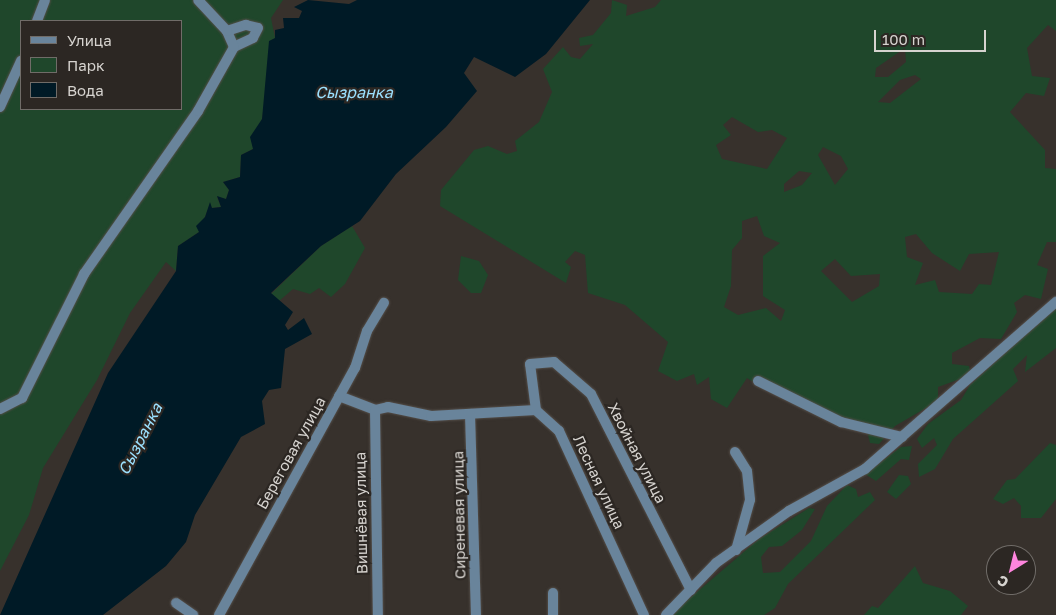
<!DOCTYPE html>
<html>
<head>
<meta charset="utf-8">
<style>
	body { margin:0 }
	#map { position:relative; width:1056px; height:615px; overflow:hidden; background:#37312c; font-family:"Golos Text",sans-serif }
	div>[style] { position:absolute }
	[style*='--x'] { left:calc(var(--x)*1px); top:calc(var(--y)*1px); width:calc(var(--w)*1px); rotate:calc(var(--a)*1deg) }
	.green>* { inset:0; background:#1f472b }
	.water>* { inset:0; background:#001a26 }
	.roads { filter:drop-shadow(0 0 1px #544e49) drop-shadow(0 0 1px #544e49) }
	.minor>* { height:10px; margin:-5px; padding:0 5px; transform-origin:5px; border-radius:5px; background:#69849b }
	span { translate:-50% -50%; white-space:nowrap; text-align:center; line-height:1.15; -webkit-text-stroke:4.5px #2c2723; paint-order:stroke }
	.street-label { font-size:15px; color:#d6d3cf }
	.water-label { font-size:16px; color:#9be0fe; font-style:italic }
	.legend { position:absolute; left:20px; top:20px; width:162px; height:90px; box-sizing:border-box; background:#2c2723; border:1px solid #706c68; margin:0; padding:6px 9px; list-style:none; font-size:15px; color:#d6d3cf }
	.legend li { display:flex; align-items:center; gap:10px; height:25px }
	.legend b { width:25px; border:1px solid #706c68 }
	.north { position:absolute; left:986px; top:545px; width:50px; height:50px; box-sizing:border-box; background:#2c2723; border:1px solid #706c68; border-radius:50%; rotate:216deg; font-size:14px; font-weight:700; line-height:20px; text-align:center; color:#d6d3cf }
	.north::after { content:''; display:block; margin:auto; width:18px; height:22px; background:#ff85de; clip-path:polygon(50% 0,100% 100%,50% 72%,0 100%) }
	.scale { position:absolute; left:874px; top:30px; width:112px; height:22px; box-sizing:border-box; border:2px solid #d6d3cf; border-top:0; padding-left:6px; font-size:15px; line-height:18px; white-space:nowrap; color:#d6d3cf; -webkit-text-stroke:4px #2c2723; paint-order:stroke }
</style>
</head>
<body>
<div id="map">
	<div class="green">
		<div style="clip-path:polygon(evenodd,0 0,283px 0,271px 18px,275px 38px,262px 119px,253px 149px,241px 155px,240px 177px,223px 182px,229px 190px,226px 199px,217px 197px,221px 207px,211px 208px,210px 204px,199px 232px,178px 246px,176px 271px,166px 262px,130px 313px,97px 380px,43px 468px,29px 515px,0 571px,0 0,21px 21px,181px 21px,181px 109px,21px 109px,21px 21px)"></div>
		<div style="clip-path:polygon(evenodd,612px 0,627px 5px,626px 16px,655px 7px,661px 0,1056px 0,1056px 31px,1048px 25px,1027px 48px,1032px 76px,1050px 78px,1044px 96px,1026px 93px,1010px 112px,1045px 150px,1045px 168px,1056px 169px,1056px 242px,1047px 242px,1037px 265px,1048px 269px,1041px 299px,1025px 295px,1014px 303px,1017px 312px,1001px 339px,980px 338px,952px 353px,952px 364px,969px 366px,971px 375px,938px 387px,938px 401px,895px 426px,879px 444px,870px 443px,866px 427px,766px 390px,747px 378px,727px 408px,711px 399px,709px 377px,697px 385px,694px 374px,677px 381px,658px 371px,668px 342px,625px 305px,588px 293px,585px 255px,575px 251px,565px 262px,571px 267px,566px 283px,440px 206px,441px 190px,474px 150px,488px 146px,507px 154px,517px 151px,515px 141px,539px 122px,552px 92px,543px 69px,563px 47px,571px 57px,580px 59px,593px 44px,580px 46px,579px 38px,593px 35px,611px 13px,612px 0,905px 48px,906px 62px,888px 77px,875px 77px,876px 68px,905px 48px,612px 0,915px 75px,921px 79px,890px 103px,878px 102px,900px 80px,915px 75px,612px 0,732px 117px,758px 132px,772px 130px,787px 138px,767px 169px,722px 159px,716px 145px,731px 135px,723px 125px,732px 117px,612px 0,823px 147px,841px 156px,848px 169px,835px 185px,818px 155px,823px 147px,612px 0,799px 171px,812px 173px,802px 185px,784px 192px,784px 184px,799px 171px,612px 0,757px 216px,764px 236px,780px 243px,763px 256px,763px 296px,785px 310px,781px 321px,766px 308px,738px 315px,724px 307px,731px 286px,732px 250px,742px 238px,742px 221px,757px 216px,612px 0,916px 234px,932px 253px,960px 271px,969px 254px,999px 252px,991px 285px,979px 284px,972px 294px,939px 292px,935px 280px,915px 285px,923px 263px,907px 257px,905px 237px,916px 234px,612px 0,835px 259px,851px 276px,880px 274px,879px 286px,852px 302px,821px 271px,835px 259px)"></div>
		<div style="clip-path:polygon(352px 226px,365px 248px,345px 284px,331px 297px,319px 288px,310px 294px,293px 289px,279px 301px,271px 294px,321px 246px)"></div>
		<div style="clip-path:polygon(461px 256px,479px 261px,488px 275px,481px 293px,471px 293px,458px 280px)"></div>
		<div style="clip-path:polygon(1056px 307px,1056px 348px,1025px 372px,1027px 355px,1013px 369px,1018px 381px,953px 439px,935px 469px,919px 477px,918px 464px,937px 445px,934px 438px,922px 448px,917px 439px,928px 424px,961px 400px,970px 385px)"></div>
		<div style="clip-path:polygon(1050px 443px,1056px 445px,1056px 499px,1041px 518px,1021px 518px,1021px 506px,1014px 498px,1003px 504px,993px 499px,1007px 480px,1015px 479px)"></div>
		<div style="clip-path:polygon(912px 446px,909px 460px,901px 459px,876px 481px,865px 474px,901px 447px)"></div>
		<div style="clip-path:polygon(899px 475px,908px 476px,911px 484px,896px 499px,887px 492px)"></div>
		<div style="clip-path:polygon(847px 485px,856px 489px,858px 497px,870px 492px,875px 500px,788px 584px,775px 608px,764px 615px,670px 615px,759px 539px,809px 508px,815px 509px,802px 530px,782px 546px,769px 547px,761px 557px,763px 573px,780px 572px,811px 541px,827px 506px)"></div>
		<div style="clip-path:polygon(915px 566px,923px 583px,950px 591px,968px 606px,961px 615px,864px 615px,872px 606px,878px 608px)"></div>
	</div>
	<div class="water">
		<div style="clip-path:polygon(308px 0,349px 4px,357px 0,590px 0,546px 54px,515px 77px,474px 57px,464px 73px,477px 91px,446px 127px,396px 174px,360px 221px,321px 246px,271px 293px,293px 312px,285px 325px,288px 330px,304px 318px,312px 334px,285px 349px,281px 388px,269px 390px,262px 401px,265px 424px,241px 437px,195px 515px,186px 542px,166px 566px,103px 615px,0 615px,108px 373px,176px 271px,178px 246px,199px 232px,196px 226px,205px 217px,210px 202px,212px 208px,221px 207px,217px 196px,226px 199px,229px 190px,223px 182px,240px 177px,241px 155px,253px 149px,250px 137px,262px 119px,269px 41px,275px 38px,275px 30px,284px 28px,283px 18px,299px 18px,302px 11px,294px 7px)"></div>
	</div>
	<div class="roads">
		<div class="minor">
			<div style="--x:37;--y:21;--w:22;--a:-69"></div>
			<div style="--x:227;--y:31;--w:20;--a:-18"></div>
			<div style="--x:246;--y:25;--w:12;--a:14"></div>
			<div style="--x:258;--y:28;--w:11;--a:117"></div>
			<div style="--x:253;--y:38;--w:21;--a:155"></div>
			<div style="--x:0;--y:107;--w:51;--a:-65.5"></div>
			<div style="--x:758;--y:381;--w:93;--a:26.3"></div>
			<div style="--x:841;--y:422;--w:63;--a:13.8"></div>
			<div style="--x:339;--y:396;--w:39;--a:21"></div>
			<div style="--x:375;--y:410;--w:13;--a:-13"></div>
			<div style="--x:388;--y:407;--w:44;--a:11.8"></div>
			<div style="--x:431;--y:416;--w:105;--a:-3.3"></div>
			<div style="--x:0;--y:409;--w:25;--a:-27"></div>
			<div style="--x:22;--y:398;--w:139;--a:-63.4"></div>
			<div style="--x:84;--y:274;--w:199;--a:-55"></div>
			<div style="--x:198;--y:111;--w:73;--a:-60.6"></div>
			<div style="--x:234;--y:47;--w:17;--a:-114"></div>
			<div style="--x:227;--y:31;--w:42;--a:-133.1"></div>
			<div style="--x:375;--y:410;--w:205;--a:89.2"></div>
			<div style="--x:470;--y:414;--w:201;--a:88.3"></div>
			<div style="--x:735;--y:452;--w:22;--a:58"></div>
			<div style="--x:747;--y:471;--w:29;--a:84"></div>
			<div style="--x:750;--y:500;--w:52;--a:105.6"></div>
			<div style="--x:553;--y:593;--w:22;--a:90"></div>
			<div style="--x:176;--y:603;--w:21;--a:35"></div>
			<div style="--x:219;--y:615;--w:282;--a:-61.2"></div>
			<div style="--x:355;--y:368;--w:39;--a:-72"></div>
			<div style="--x:367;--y:331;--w:33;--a:-59"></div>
			<div style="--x:644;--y:615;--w:203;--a:-114.8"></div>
			<div style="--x:559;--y:431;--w:31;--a:-138"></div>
			<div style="--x:536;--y:410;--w:46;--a:-97.4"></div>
			<div style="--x:530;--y:364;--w:24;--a:-5"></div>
			<div style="--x:554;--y:362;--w:49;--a:40.9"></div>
			<div style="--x:591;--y:394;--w:220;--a:63"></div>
			<div style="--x:666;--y:615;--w:72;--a:-46.1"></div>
			<div style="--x:716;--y:563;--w:90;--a:-35.5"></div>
			<div style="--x:789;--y:511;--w:87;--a:-28.9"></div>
			<div style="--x:865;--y:469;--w:254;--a:-41.2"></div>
		</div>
	</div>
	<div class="street-label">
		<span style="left:291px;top:453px;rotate:-61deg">Береговая улица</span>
		<span style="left:637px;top:453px;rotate:63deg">Хвойная улица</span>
		<span style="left:599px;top:482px;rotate:65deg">Лесная улица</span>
		<span style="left:361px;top:513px;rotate:-91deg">Вишнёвая улица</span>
		<span style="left:459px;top:515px;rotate:-91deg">Сиреневая улица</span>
	</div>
	<div class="water-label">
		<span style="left:354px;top:92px">Сызранка</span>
		<span style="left:140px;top:439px;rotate:-63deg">Сызранка</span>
	</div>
	<ul class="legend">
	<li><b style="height:6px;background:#69849b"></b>Улица</li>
	<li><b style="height:14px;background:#1f472b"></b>Парк</li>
	<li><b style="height:14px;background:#001a26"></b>Вода</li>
	</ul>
	<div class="north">С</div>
	<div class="scale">100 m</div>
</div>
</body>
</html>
